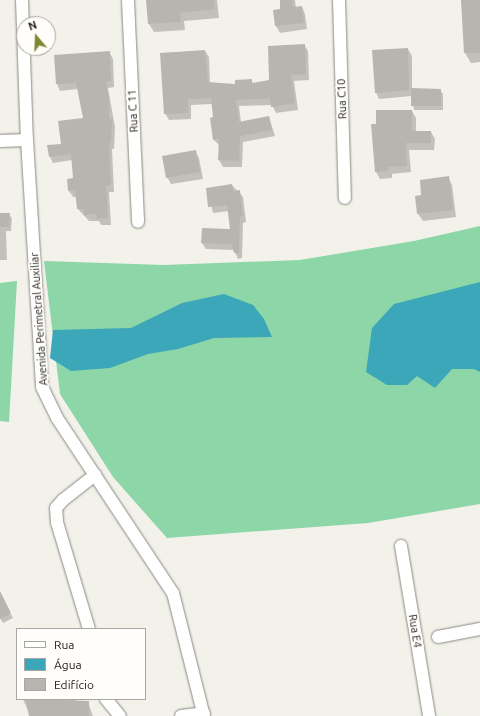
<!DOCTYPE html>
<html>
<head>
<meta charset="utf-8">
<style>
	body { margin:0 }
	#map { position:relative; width:480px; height:716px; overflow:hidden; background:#f2f1ea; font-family:Ubuntu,sans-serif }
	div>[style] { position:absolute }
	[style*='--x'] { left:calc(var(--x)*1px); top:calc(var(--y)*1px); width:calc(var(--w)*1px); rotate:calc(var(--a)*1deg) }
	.forest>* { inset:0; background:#8cd6a8 }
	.water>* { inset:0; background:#3ca7b9 }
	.shadow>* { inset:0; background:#0003 }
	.building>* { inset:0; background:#b6b5af }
	.roads { filter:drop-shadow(0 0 1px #8a8983) drop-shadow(0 0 1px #8a8983) }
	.street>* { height:12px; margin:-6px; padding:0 6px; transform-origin:6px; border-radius:6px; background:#fff }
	span { translate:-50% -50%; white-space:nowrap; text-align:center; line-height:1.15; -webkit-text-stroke:3.5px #fffefa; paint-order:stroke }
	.street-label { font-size:11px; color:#232220 }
	.legend { position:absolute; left:16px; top:628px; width:130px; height:72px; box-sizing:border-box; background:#fffefa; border:1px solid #a7a6a3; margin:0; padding:5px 7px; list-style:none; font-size:12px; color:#232220 }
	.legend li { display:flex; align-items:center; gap:8px; height:20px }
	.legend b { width:20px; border:1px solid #a7a6a3 }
	.north { position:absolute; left:16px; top:16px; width:40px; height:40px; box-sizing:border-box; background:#fffefa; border:1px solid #a7a6a3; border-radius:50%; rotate:341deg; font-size:11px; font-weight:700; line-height:16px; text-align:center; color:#232220 }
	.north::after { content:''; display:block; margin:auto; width:14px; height:18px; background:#7f8733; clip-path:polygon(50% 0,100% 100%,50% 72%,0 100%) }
</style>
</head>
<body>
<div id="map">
	<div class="forest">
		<div style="clip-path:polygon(480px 226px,480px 504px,368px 523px,167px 538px,113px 477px,60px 394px,44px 261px,164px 265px,300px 260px,414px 241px)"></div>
		<div style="clip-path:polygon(17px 281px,9px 422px,0 421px,0 283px)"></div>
	</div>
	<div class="water">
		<div style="clip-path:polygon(480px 282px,480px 372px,474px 369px,452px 369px,435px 388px,417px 376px,407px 385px,387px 385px,366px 372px,372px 328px,394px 304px)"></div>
		<div style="clip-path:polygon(224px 294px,253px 305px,264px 319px,272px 337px,214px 338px,178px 349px,148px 354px,110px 368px,71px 371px,50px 358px,53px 330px,131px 328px,182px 303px)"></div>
	</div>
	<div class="shadow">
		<div style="clip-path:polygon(147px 0,217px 0,219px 18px,184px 21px,185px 30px,154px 32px,149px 24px)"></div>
		<div style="clip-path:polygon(281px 0,295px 0,296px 8px,302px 7px,305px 14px,307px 29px,280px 33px,276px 26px,274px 10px,281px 10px)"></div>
		<div style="clip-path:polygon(462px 0,480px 0,480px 62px,471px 63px,465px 53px)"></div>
		<div style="clip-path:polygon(304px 45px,308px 51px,309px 80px,294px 81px,298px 110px,276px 113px,272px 105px,239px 106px,241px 122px,269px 117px,275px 136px,243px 142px,242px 167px,223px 167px,219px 160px,220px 146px,214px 140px,213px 104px,191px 105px,191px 119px,169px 120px,165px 113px,205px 51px,209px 57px,210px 83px,236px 85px,251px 80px,253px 84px,271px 81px)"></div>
		<div style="clip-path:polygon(408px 49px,412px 56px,412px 89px,440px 90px,443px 94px,443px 110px,414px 110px,412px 96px,379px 99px,376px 92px)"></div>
		<div style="clip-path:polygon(109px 52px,113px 59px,114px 87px,108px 88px,115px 127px,114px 149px,112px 149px,114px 192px,109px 192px,111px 225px,101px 225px,99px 221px,89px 221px,78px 209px,77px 197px,73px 197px,69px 191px,74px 179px,72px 160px,53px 163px,50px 157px,84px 119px,78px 89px,60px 91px,57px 84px,55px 56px)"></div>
		<div style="clip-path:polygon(412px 111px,416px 118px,416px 132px,431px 132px,435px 139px,434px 150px,409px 150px,411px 172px,392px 174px,392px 178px,380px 179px,376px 172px,377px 125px)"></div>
		<div style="clip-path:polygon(195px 151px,199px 158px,203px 179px,171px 184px,167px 177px)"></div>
		<div style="clip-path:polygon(448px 177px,452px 185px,456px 217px,423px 221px,418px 214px,423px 196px)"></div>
		<div style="clip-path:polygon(232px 185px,243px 197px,246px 222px,243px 223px,242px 258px,238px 259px,234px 250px,206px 249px,202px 243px,231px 230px,229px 211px,213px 213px,207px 189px)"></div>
		<div style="clip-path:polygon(0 214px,9px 214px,12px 219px,11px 231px,6px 231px,7px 260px,0 260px)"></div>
		<div style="clip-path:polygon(0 595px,13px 618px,3px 623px,0 618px)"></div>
		<div style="clip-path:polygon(23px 699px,76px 699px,77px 702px,88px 702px,93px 716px,30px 716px)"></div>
	</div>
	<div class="building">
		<div style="clip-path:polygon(146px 0,214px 0,215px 9px,180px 13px,181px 22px,148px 24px)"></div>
		<div style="clip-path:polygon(280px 0,292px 0,293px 7px,302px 6px,304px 23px,275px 26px,273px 10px,280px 9px)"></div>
		<div style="clip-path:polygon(461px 0,480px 0,480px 53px,464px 53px)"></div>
		<div style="clip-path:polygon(305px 44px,306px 74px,291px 75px,295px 103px,271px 107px,270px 98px,236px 100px,239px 122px,269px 116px,272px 130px,240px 136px,239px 161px,218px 160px,219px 139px,213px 140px,210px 118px,213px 117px,211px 98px,188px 99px,188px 113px,164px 114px,160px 53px,205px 50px,208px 82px,235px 84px,235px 80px,252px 79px,252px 83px,269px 80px,268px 46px)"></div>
		<div style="clip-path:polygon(408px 48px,409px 90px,375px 93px,372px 50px)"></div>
		<div style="clip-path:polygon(110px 51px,111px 81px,106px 82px,109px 99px,109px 119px,112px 119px,111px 143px,109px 143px,111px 185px,106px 186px,108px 218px,97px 219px,96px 214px,84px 215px,84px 209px,77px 209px,75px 190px,68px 191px,67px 179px,73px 178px,71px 154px,49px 157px,47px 145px,61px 144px,58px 121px,83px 118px,76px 83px,56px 84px,54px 55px)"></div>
		<div style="clip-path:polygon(411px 88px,441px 89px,441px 106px,411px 106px)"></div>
		<div style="clip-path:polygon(376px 110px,412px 110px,412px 131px,431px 131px,431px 143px,406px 143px,407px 166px,388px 167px,389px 171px,375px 172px,371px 124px,376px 124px)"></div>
		<div style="clip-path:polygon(196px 150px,200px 172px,166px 178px,162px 156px)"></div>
		<div style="clip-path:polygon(449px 176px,453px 210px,417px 214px,415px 196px,421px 195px,420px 180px)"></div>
		<div style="clip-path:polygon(232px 184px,233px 191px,240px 190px,243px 216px,240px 217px,239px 252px,234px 253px,232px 244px,201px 243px,202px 228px,230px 229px,227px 205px,208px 207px,206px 188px)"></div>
		<div style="clip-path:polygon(0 213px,10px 213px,9px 227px,0 227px)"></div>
		<div style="clip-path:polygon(0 591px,11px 613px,0 619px)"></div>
		<div style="clip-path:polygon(26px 699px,89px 701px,89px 716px,29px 716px)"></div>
	</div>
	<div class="roads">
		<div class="street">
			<div style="--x:22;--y:0;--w:140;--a:88"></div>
			<div style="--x:27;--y:140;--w:247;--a:86.5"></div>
			<div style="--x:42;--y:387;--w:34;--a:64"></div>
			<div style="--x:57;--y:418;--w:210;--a:56.5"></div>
			<div style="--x:173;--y:593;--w:127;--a:75.9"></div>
			<div style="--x:128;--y:0;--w:222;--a:87.4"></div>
			<div style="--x:339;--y:0;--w:198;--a:88.3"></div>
			<div style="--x:0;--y:141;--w:27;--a:-2"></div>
			<div style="--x:401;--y:546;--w:172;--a:80.6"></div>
			<div style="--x:89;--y:629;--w:112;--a:-106.7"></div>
			<div style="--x:57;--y:522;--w:14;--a:-94"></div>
			<div style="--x:56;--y:508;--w:11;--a:-49"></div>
			<div style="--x:63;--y:500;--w:41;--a:-38"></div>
			<div style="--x:438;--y:637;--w:43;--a:-10.8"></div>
			<div style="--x:106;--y:699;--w:22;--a:51"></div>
			<div style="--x:181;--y:716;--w:23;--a:-7"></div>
		</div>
	</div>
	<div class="street-label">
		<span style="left:342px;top:99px;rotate:-92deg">Rua C10</span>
		<span style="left:133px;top:111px;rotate:-93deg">Rua C 11</span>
		<span style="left:39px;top:319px;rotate:-94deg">Avenida Perimetral Auxiliar</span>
		<span style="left:415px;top:631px;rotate:81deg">Rua E4</span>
	</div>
	<ul class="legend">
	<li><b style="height:5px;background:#fff"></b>Rua</li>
	<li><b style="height:11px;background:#3ca7b9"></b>Água</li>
	<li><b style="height:11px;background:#b6b5af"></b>Edifício</li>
	</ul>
	<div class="north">N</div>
</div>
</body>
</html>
